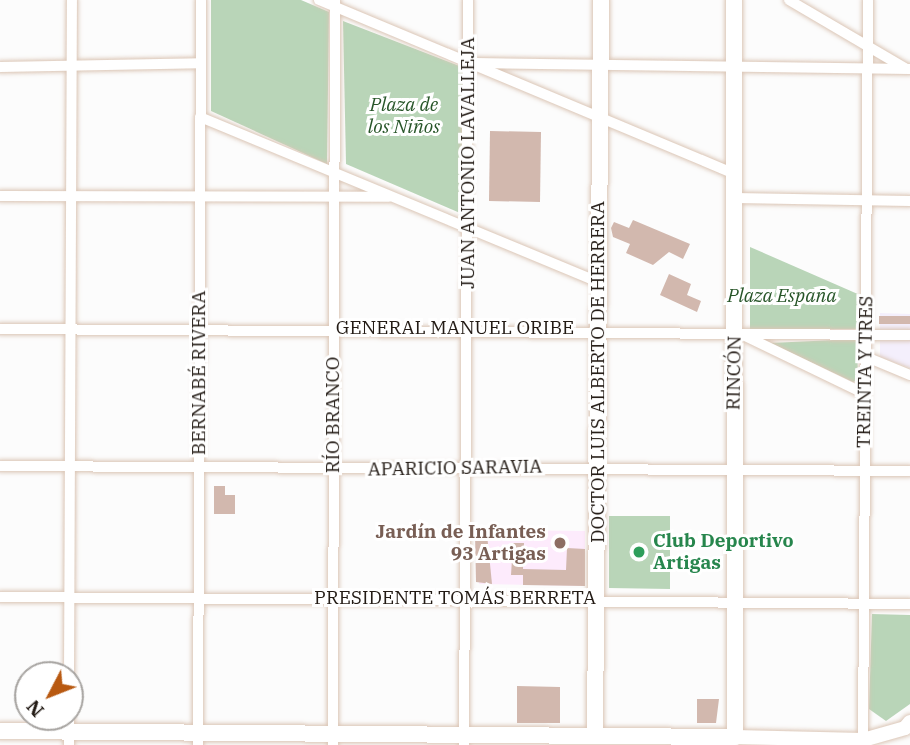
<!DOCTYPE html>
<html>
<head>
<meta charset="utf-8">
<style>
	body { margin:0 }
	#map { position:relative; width:910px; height:745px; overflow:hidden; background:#fcfcfc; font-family:"IBM Plex Serif",serif }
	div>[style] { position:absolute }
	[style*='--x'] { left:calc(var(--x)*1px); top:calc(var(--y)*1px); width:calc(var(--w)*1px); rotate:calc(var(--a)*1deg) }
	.commercial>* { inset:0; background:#f4effc }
	.education>* { inset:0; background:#fdebfc }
	.green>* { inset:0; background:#b9d5b8 }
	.building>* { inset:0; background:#d2b8ae }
	.roads { filter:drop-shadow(0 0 2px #dbc6b6) drop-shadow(0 0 2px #dbc6b6) }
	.street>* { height:10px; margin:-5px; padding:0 5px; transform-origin:5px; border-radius:5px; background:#fff }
	.secondary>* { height:14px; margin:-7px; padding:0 7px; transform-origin:7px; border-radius:7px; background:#fff }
	.primary>* { height:16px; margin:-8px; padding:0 8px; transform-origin:8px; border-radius:8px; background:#fff }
	.dots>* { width:19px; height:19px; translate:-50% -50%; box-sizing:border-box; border:4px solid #fff; border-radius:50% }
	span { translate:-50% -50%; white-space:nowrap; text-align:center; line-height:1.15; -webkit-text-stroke:6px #fff; paint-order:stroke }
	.park-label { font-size:19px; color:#275528; font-style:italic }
	.street-label { font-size:19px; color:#231b15 }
	.education-label { font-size:19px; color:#785e54; font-weight:700 }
	.right { translate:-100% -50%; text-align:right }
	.leisure-label { font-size:19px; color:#27864d; font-weight:700 }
	.left { translate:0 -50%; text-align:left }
	.north { position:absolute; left:14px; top:661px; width:70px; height:70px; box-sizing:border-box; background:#fff; border:2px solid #a7a4a1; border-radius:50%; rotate:228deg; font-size:19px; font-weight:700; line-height:28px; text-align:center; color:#231b15 }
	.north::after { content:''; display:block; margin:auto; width:24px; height:32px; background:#b85911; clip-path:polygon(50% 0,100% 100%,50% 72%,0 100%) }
</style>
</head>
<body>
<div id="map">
	<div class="commercial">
		<div style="clip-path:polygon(880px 313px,910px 314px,910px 368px,880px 357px)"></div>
	</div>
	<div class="education">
		<div style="clip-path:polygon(475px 530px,585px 531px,585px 586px,479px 584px)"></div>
	</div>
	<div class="green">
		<div style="clip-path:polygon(211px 0,301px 0,329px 12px,327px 164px,211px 111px)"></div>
		<div style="clip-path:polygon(343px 21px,462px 67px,467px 216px,346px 164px)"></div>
		<div style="clip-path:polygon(750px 247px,860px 295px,861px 329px,750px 329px)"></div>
		<div style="clip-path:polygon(857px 339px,858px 380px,853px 382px,770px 343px)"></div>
		<div style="clip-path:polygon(609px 516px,670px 516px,670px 589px,609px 588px)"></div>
		<div style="clip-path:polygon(872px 614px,910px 615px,910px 704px,886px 721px,869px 709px)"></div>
	</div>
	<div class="building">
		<div style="clip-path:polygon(490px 131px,541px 132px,540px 202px,489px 201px)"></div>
		<div style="clip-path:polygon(633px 220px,690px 244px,683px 259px,669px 252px,653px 265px,626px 253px,630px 244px,613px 237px,611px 228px,614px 222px,629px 228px)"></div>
		<div style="clip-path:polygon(669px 274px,691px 284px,687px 295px,701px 301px,697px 312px,660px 295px)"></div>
		<div style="clip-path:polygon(879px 316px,910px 316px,910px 324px,879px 324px)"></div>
		<div style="clip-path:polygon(214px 486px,225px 486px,225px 495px,235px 495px,235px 514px,214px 514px)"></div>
		<div style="clip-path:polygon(475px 534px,487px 534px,492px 584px,476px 582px)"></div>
		<div style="clip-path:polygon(513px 543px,524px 543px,523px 569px,566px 570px,567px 548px,585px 549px,585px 586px,523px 585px,523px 575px,511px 575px)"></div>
		<div style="clip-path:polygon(517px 686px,560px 687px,560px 723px,517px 723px)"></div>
		<div style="clip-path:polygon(697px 699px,719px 699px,716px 723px,697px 723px)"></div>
	</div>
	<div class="roads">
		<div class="street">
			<div style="--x:319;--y:0;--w:449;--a:22.7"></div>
			<div style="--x:789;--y:0;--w:134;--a:30.4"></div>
			<div style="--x:476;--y:63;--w:434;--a:0.8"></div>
			<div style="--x:0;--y:67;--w:200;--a:-1.1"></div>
			<div style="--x:200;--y:117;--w:432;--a:22.5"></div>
			<div style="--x:0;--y:196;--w:389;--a:0.1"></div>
			<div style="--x:735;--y:198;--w:175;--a:1"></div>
			<div style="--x:0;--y:329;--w:910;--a:0.38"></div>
			<div style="--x:741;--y:334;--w:138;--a:25.8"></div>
			<div style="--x:864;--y:356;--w:50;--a:22.4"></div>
			<div style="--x:0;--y:466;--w:910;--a:0.31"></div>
			<div style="--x:0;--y:597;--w:910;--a:0.44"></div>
			<div style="--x:69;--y:675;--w:675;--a:-89.75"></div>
			<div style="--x:69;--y:717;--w:28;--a:90"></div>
			<div style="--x:198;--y:745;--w:745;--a:-89.77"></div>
			<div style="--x:333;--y:745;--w:745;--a:-89.85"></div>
			<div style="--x:464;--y:745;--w:745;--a:-89.69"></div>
			<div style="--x:863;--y:745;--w:745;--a:-89.62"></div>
		</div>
		<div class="secondary">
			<div style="--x:735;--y:737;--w:128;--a:1.3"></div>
			<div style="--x:863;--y:740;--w:44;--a:-15.9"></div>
			<div style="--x:905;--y:728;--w:8;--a:-50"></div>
		</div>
		<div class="primary">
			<div style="--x:0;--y:731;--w:735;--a:0.47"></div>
			<div style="--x:735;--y:737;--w:737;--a:-90.08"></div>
			<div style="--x:595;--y:735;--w:735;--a:-89.53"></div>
		</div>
	</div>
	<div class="dots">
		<div style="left:560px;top:543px;background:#8d6e63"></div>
		<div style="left:639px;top:552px;background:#2e9e5b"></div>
	</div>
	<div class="park-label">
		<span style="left:404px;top:116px">Plaza de<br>los Niños</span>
		<span style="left:782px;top:296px">Plaza España</span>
	</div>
	<div class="street-label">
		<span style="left:468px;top:163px;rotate:-90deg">JUAN ANTONIO LAVALLEJA</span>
		<span style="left:455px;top:328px">GENERAL MANUEL ORIBE</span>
		<span style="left:598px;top:372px;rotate:-90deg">DOCTOR LUIS ALBERTO DE HERRERA</span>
		<span style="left:865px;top:372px;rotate:-89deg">TREINTA Y TRES</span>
		<span style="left:199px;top:373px;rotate:-90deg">BERNABÉ RIVERA</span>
		<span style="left:734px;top:373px;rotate:-89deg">RINCÓN</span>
		<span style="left:333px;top:415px;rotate:-90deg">RÍO BRANCO</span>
		<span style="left:455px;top:468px;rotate:-1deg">APARICIO SARAVIA</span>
		<span style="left:455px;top:598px">PRESIDENTE TOMÁS BERRETA</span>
	</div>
	<div class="education-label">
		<span class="right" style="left:546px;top:543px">Jardín de Infantes<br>93 Artigas</span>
	</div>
	<div class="leisure-label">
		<span class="left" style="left:653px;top:552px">Club Deportivo<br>Artigas</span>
	</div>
	<div class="north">N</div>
</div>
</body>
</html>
